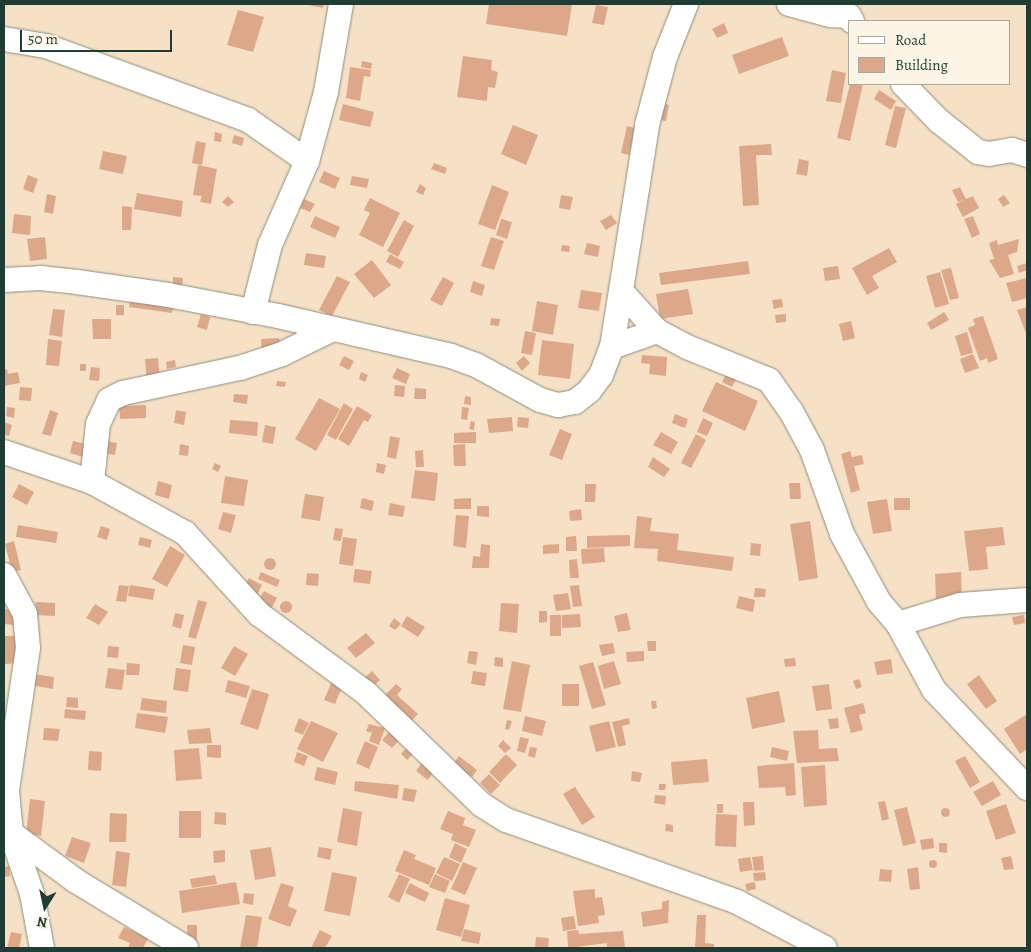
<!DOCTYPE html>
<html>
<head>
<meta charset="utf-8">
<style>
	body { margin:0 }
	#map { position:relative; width:1031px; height:952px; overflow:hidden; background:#f6e1c6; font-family:Alegreya,serif }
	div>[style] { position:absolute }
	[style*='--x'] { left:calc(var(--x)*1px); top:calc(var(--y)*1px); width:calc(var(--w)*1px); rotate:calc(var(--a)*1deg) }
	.building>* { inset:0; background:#dda88a }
	.round { border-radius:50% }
	.roads { filter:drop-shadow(0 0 1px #8a8f7d) drop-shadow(0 0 1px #8a8f7d) }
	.minor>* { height:24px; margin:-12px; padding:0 12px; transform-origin:12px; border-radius:12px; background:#fff }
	span { translate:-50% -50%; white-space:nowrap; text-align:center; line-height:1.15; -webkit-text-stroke:5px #fcf5e5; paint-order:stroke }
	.frame { position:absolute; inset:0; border:5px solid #1f3d34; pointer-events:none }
	.legend { position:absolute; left:848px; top:20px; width:162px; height:65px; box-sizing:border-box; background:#fcf5e5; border:1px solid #a4ab9e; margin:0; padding:6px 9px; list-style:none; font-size:15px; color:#1f3d34 }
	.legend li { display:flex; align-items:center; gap:10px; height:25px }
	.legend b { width:25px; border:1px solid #a4ab9e }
	.north { position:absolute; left:20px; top:882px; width:50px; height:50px; -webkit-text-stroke:4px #fcf5e5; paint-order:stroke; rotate:190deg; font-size:14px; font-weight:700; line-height:20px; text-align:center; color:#1f3d34 }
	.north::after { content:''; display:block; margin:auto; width:18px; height:22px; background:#1f3d34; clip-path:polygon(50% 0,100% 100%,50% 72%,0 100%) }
	.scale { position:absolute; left:20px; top:30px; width:152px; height:22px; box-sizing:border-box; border:2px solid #1f3d34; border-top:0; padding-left:6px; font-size:15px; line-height:18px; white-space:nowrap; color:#1f3d34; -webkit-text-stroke:4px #fcf5e5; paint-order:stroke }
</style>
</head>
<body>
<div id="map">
	<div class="building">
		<div style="clip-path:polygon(303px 4px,324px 4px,323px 8px)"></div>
		<div style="clip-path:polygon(489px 4px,572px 4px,567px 36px,486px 24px)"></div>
		<div style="clip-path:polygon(596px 5px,608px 7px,604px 25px,592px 23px)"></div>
		<div style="clip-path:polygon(238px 10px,264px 17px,253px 52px,227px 45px)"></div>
		<div style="clip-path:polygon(724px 23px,728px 33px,717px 38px,712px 29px)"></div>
		<div style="clip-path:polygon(782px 37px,789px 56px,739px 74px,732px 55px)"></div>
		<div style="clip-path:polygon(463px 56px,492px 60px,491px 70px,498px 72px,495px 88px,488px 87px,487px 101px,457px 97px)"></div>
		<div style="clip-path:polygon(362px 61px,372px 63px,371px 69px,361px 67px)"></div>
		<div style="clip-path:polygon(350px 67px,371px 70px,370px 77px,364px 76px,360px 101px,346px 98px)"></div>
		<div style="clip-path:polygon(832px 70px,846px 73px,841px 103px,826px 101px)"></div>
		<div style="clip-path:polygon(850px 84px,863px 84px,850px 141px,837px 138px)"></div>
		<div style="clip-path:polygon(879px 90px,896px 101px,891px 110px,874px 99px)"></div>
		<div style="clip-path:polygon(661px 103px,669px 105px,666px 121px,658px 120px)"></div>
		<div style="clip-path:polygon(343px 104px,374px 112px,370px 127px,339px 120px)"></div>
		<div style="clip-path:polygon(895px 106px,906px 108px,896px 148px,885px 145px)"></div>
		<div style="clip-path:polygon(513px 125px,538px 135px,526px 165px,501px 154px)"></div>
		<div style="clip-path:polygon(627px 126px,635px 128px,629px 155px,621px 153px)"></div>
		<div style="clip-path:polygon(215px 132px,222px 134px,221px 142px,214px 141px)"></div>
		<div style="clip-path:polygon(234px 135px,244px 138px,242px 146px,232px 143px)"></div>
		<div style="clip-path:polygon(196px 141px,206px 143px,202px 165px,192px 163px)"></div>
		<div style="clip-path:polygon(771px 144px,772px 155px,756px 155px,759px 205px,743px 206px,739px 146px)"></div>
		<div style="clip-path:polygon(103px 151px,127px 156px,123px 174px,99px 169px)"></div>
		<div style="clip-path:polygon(799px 159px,809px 161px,807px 176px,796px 174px)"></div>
		<div style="clip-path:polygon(434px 163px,447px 168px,445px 174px,431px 169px)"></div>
		<div style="clip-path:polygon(198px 165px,217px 169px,211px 204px,200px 202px,202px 196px,193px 195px)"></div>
		<div style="clip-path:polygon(324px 171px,340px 178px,335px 189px,319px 182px)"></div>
		<div style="clip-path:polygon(28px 175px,38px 179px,33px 193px,23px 189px)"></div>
		<div style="clip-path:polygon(352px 176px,369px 179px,367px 188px,350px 185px)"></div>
		<div style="clip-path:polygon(420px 184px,426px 188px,423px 195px,416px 192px)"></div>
		<div style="clip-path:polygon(492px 185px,509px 192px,495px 230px,478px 224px)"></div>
		<div style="clip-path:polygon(960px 187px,966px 199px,973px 196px,979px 208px,963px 217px,956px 204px,964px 200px,958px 202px,952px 190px)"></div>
		<div style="clip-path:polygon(137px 193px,183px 201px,181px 217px,134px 209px)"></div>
		<div style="clip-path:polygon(47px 194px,56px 196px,53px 214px,44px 212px)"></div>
		<div style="clip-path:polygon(561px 195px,573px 197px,570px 210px,559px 208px)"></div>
		<div style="clip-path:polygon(1004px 195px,1010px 203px,1003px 207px,998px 199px)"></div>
		<div style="clip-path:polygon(228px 196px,234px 202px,228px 207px,222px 202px)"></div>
		<div style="clip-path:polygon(302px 198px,315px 204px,310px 212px,298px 207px)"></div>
		<div style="clip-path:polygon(370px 198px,400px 213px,383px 247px,359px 235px,370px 213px,364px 210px)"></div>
		<div style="clip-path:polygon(122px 206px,132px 207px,131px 230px,122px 230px)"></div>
		<div style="clip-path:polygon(14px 214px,31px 216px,30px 235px,12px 233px)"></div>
		<div style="clip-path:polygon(611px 215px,617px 223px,606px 230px,600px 221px)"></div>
		<div style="clip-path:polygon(315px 216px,340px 227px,335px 238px,310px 227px)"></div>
		<div style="clip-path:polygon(973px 216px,980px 234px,972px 238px,964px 219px)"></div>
		<div style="clip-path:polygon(501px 219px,512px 222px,507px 239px,496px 235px)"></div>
		<div style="clip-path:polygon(404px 220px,414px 226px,398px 257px,387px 251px)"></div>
		<div style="clip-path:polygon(45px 237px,47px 259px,30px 261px,27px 239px)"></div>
		<div style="clip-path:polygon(491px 237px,504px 241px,494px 270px,481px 266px)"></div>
		<div style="clip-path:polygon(1019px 239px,1017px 252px,1008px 255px,1014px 274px,1000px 278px,989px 260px,994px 259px,989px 243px,997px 240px,998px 245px)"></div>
		<div style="clip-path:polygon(587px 243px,600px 246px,598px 257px,584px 254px)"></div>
		<div style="clip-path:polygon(562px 245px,570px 246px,569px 252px,561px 251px)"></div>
		<div style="clip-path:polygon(889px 248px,897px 262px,872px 276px,879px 288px,867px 295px,852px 268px)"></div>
		<div style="clip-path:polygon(306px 253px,326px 256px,324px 268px,304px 265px)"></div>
		<div style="clip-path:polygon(390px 254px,404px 262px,400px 269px,386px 262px)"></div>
		<div style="clip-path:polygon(372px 260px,391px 285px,374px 298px,354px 274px)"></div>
		<div style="clip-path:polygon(748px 261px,750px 274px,661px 285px,659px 273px)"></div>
		<div style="clip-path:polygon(1027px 263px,1027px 270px,1019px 273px,1017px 266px)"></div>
		<div style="clip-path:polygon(838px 266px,840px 279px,825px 281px,823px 268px)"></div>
		<div style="clip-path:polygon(951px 268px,959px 298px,950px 300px,941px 270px)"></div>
		<div style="clip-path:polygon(940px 272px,949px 304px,935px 308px,926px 276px)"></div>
		<div style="clip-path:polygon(337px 276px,350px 282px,332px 316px,319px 310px)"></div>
		<div style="clip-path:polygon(173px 277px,183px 278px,182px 288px,173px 287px)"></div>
		<div style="clip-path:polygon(443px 277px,454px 283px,442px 306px,430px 300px)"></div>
		<div style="clip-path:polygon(1027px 278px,1027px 298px,1012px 302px,1006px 283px)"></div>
		<div style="clip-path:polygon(473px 281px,485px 285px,482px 296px,470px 292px)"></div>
		<div style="clip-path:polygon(688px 289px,693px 314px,660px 319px,656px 294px)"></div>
		<div style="clip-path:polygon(581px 290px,602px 293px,599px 311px,578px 308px)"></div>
		<div style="clip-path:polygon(131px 297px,174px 303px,172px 313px,129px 307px)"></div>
		<div style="clip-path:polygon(782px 299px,783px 307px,774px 309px,772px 300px)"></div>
		<div style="clip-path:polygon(537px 301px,558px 305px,553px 335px,532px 331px)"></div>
		<div style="clip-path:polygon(116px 305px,124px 305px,124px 315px,116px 315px)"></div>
		<div style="clip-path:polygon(1027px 307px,1027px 336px,1017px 310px)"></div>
		<div style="clip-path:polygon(53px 309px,65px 310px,62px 337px,49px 335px)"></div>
		<div style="clip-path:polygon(944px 312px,949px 320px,931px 330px,927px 323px)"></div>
		<div style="clip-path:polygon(201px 314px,210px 317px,207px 330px,197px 327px)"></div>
		<div style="clip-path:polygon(786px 314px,786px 322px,776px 323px,775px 315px)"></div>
		<div style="clip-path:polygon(983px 316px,998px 359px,988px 363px,987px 358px,980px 361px,968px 328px,975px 325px,973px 319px)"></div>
		<div style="clip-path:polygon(491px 318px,500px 319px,499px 326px,490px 325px)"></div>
		<div style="clip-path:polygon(92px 319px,111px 319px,111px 339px,93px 339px)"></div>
		<div style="clip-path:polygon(851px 321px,855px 338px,843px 341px,839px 324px)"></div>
		<div style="clip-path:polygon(525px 331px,536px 333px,532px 355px,521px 353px)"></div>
		<div style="clip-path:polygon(967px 332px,973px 353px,961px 356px,955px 336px)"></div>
		<div style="clip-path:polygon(279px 338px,281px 352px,262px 353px,261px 339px)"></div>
		<div style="clip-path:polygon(48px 339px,62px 341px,59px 366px,46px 365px)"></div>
		<div style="clip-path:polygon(542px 340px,574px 344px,570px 379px,538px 375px)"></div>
		<div style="clip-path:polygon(973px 354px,979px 368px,965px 373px,960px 359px)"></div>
		<div style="clip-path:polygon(642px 355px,667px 357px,666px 376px,649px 374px,650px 364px,641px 363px)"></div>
		<div style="clip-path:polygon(344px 356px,354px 361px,349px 370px,339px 365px)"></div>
		<div style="clip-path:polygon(524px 356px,530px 363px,522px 371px,516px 363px)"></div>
		<div style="clip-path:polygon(158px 358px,160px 382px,147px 383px,145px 359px)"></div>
		<div style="clip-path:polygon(175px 360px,176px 367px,167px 369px,166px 362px)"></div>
		<div style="clip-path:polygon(80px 364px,86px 364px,86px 371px,80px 371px)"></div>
		<div style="clip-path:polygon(91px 367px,100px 368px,99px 381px,89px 380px)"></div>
		<div style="clip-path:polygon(397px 368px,410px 374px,406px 384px,392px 378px)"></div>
		<div style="clip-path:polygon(7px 369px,8px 374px,18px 372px,20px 383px,4px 386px,4px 370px)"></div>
		<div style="clip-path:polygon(361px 372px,368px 375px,365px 382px,359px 379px)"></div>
		<div style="clip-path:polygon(726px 374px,736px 379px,732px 387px,722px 382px)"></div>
		<div style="clip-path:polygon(277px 381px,286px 382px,285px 387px,276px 386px)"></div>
		<div style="clip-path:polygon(716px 382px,758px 401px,745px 431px,702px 411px)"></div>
		<div style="clip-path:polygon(395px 385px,405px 386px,404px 397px,394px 396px)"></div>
		<div style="clip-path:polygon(20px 387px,32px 388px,31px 401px,19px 400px)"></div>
		<div style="clip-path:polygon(415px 388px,426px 389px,426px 399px,414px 399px)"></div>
		<div style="clip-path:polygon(234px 394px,248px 395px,247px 404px,233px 402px)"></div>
		<div style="clip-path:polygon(465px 396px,471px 397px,471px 405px,464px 404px)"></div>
		<div style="clip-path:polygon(319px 398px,340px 409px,316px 451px,295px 439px)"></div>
		<div style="clip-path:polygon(344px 403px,353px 409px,336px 440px,327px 435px)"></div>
		<div style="clip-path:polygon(146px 405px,146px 418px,120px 419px,119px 406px)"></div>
		<div style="clip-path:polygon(357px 406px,372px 415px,368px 422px,364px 420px,349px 446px,338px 439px)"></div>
		<div style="clip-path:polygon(7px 407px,15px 408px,14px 418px,6px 416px)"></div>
		<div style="clip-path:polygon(462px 407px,469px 408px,467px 420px,461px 419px)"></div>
		<div style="clip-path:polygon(50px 410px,58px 413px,51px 436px,42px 434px)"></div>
		<div style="clip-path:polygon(176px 410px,186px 412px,184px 425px,174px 423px)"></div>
		<div style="clip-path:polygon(675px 414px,688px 419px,685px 428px,672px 423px)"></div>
		<div style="clip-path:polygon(512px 417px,513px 431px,489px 433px,487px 419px)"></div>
		<div style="clip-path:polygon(518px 417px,529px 418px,528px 428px,517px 427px)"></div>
		<div style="clip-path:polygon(703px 418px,713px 423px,707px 436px,697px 432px)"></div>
		<div style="clip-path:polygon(230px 420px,258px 422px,257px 436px,229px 433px)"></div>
		<div style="clip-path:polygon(471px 421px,475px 422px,474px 430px,469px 429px)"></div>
		<div style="clip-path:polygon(4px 422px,12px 425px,9px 436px,4px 435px)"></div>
		<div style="clip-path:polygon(265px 425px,276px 427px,273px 444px,262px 442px)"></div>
		<div style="clip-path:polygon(560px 429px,572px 434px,562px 460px,549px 455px)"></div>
		<div style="clip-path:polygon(476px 432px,476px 443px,454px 443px,454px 433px)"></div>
		<div style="clip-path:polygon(661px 432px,678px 442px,671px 454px,653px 445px)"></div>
		<div style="clip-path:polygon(696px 434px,706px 440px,691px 468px,681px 463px)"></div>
		<div style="clip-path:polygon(390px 436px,400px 438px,396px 459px,387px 457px)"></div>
		<div style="clip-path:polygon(73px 441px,86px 444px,83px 457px,70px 453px)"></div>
		<div style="clip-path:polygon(105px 441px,117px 443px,115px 455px,103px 453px)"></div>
		<div style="clip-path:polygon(180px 444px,189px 446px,188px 456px,179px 455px)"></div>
		<div style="clip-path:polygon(465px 444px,466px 466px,454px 466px,453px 445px)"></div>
		<div style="clip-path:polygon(423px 450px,424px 467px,416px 467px,415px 451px)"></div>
		<div style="clip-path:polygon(850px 451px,852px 457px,862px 455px,864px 464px,854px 466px,860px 490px,851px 493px,841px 454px)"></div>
		<div style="clip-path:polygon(653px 457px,670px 469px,664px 477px,648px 467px)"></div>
		<div style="clip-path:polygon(215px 463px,221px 466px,218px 472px,212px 469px)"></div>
		<div style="clip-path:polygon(377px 463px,386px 465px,384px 474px,376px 472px)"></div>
		<div style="clip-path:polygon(415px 470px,438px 473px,435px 501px,411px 498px)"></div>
		<div style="clip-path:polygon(225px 476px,248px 480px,244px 506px,221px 503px)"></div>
		<div style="clip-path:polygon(158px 481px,172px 485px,169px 499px,155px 495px)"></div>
		<div style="clip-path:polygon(789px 483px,800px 483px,801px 499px,790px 499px)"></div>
		<div style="clip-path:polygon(19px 484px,34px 492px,27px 505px,12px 497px)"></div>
		<div style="clip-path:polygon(585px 484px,596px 484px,595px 502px,585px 502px)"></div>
		<div style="clip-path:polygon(305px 494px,324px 497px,320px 521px,301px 518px)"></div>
		<div style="clip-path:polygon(362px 498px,374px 501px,372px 511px,360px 508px)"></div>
		<div style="clip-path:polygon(471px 498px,471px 509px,454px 509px,454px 499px)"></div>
		<div style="clip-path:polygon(894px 498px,910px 498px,910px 510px,894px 510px)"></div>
		<div style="clip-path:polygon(887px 499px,892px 531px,873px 534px,867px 502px)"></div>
		<div style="clip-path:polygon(390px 503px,405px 506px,403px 517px,388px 515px)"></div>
		<div style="clip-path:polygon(477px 506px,489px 506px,489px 517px,477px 516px)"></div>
		<div style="clip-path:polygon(581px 509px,582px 520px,570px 521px,569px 511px)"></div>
		<div style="clip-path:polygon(223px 512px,236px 515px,231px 533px,218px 529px)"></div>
		<div style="clip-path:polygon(456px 515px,469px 516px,466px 548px,453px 546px)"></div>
		<div style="clip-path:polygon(637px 516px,652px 518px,650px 531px,679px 534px,677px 550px,734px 557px,732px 571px,657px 561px,658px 549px,634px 548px)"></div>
		<div style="clip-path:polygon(810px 521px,818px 578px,799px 581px,790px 524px)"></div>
		<div style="clip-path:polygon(18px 525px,58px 532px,56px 543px,16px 537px)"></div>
		<div style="clip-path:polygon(101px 526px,110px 529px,107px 540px,97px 537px)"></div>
		<div style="clip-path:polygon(1003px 527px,1005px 545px,986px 547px,988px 569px,969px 571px,964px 531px)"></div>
		<div style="clip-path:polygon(335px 528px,343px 529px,341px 541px,333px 540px)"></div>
		<div style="clip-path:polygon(630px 535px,630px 546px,587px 548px,587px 536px)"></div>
		<div style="clip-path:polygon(576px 536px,577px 551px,566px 551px,566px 537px)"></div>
		<div style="clip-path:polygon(140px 537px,152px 540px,150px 548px,138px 545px)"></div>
		<div style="clip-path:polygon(343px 537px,357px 539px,353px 566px,339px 564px)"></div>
		<div style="clip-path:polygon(14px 541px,21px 570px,12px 572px,5px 544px)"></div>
		<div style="clip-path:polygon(751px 543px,761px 544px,760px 556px,750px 555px)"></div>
		<div style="clip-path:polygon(481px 544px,490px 545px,489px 568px,472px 568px,473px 556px,480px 557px)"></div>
		<div style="clip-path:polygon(559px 544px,559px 553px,543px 554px,543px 545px)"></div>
		<div style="clip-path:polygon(170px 546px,185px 555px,167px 587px,152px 579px)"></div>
		<div style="clip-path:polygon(604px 548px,605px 562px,582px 564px,581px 549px)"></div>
		<div class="round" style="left:264px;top:558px;width:12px;height:12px"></div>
		<div style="clip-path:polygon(577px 559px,579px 578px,570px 578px,569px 560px)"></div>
		<div style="clip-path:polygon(355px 569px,372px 571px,370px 584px,353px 582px)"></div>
		<div style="clip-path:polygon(261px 572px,280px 580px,277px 587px,258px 579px)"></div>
		<div style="clip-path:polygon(961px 572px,962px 598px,936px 599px,935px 574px)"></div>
		<div style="clip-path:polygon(307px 573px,319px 574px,318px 586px,306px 585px)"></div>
		<div style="clip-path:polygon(249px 578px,262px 585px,255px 599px,242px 592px)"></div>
		<div style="clip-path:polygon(119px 585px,129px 586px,126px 602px,116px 601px)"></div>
		<div style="clip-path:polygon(130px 585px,155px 589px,153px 600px,128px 596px)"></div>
		<div style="clip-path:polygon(579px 585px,582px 606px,573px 607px,570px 586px)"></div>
		<div style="clip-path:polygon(755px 588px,766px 589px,765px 597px,754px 597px)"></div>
		<div style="clip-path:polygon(264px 591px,277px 598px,269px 612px,256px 605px)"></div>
		<div style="clip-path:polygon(568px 593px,571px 609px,556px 611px,553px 595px)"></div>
		<div style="clip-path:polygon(739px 596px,755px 600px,753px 612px,736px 608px)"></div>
		<div style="clip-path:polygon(198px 600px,207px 602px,196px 639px,188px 637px)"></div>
		<div class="round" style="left:280px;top:601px;width:12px;height:12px"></div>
		<div style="clip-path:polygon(36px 602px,55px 603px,55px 616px,35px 615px)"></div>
		<div style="clip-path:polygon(501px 603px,519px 604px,517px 633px,499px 631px)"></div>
		<div style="clip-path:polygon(95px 604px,108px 612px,99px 625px,86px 618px)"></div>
		<div style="clip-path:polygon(4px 609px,15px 610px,14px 625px,4px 624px)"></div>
		<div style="clip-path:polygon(539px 611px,547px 611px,547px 622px,539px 623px)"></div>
		<div style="clip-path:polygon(175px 613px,184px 615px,181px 629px,172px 626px)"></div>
		<div style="clip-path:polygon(627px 613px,631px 630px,618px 632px,614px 616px)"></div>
		<div style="clip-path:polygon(580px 614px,581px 627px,562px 628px,562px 615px)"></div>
		<div style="clip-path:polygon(550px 615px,561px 615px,561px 636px,550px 636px)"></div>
		<div style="clip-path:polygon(1024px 615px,1025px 623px,1014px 625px,1012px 617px)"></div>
		<div style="clip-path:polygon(407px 616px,425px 627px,418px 637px,401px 626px)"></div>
		<div style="clip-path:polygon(394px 618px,401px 624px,395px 630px,389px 626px)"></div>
		<div style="clip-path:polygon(366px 633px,375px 643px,356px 658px,347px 648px)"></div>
		<div style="clip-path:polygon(4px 636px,18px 636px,18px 663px,4px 664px)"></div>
		<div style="clip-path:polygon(647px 641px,656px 641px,656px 651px,648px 651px)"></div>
		<div style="clip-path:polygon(613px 643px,615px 653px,602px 656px,599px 645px)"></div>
		<div style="clip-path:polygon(183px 645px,195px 647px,192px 665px,180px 663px)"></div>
		<div style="clip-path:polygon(108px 646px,119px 647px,118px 658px,107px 657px)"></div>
		<div style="clip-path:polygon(234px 646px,248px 654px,235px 676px,221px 668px)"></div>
		<div style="clip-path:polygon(469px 651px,478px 652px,476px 665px,467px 663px)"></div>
		<div style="clip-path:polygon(644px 651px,644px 661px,627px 662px,626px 652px)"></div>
		<div style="clip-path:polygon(495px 657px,503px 658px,503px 667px,494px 666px)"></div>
		<div style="clip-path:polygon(795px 658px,796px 666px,785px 667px,784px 659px)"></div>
		<div style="clip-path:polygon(891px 659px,893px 673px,877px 675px,874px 662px)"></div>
		<div style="clip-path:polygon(512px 661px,530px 665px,521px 712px,503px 709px)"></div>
		<div style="clip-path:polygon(614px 661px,621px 684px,604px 689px,598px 666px)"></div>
		<div style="clip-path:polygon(593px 662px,606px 705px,592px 709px,579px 666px)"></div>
		<div style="clip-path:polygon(127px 663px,140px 664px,139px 675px,126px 675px)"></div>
		<div style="clip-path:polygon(108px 668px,125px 670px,122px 690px,105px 688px)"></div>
		<div style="clip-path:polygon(176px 668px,191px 670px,188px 692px,173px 690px)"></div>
		<div style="clip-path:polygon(372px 671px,380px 680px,369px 690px,361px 681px)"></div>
		<div style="clip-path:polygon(473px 671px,487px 673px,485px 686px,471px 684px)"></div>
		<div style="clip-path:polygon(33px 674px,54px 677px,53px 689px,31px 685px)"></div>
		<div style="clip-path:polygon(979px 675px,997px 701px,986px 709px,967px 684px)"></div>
		<div style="clip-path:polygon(859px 679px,862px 687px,856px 689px,853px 681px)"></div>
		<div style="clip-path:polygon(228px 680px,250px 686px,246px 698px,225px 692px)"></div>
		<div style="clip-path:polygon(332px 681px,343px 685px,335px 704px,324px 700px)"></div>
		<div style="clip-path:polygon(396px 684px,402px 689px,397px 695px,418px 714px,410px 722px,383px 697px)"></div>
		<div style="clip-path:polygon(562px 684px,579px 684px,579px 706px,562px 706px)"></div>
		<div style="clip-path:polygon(829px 684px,832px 709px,816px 711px,812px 686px)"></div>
		<div style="clip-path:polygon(252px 689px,269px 694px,258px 730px,240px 724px)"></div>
		<div style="clip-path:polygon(779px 691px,785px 722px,752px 729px,746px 698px)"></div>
		<div style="clip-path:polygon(67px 697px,78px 698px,78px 708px,66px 707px)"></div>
		<div style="clip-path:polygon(142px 698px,167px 701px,166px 713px,140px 710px)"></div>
		<div style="clip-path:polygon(651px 701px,656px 701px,657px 708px,652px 709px)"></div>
		<div style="clip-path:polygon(863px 703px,866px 713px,859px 715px,863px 730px,851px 733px,844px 708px)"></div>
		<div style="clip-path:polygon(65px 709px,86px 711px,85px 720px,64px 718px)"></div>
		<div style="clip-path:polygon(137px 713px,168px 717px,165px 733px,135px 728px)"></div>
		<div style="clip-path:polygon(1027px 714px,1027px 749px,1020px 754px,1004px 729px)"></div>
		<div style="clip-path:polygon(525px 716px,546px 721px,542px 736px,522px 731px)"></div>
		<div style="clip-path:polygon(299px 718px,309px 723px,303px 735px,294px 731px)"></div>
		<div style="clip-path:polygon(629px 718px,630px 724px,622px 726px,626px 745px,618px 747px,612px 722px)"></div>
		<div style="clip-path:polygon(838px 718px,839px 728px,830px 729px,828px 719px)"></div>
		<div style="clip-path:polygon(507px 720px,512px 721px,509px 730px,505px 729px)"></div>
		<div style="clip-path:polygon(311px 721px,338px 733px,323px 762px,297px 749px)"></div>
		<div style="clip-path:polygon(609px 721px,616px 747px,596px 752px,589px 726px)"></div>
		<div style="clip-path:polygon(369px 724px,385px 728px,379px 745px,369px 741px,373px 729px,371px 733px,366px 731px)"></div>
		<div style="clip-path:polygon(44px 728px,60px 729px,58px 741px,43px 740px)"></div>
		<div style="clip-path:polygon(210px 728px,212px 743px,189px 744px,187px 730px)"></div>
		<div style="clip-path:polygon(391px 730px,401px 738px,392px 748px,382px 740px)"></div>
		<div style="clip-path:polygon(818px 730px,819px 749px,837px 748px,839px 761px,797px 763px,793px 731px)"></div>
		<div style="clip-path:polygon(520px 737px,529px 739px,525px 753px,517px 751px)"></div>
		<div style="clip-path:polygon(503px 740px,511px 748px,505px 753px,498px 746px)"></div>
		<div style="clip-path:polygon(365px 741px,378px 747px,369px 769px,356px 763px)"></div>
		<div style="clip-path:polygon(207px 745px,221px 745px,221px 758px,207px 757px)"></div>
		<div style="clip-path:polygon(409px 745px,416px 751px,407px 760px,401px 754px)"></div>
		<div style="clip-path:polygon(530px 747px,537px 748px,535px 758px,528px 756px)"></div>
		<div style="clip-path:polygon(772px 747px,789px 751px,787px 761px,770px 757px)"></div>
		<div style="clip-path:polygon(199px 748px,202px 779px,176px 781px,174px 750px)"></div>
		<div style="clip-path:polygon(89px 751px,102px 752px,101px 771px,88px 770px)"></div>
		<div style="clip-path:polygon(297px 752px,308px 756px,304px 766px,294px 762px)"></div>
		<div style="clip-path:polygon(506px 754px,517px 765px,500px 783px,489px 772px)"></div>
		<div style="clip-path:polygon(459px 756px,477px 770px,472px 777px,454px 763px)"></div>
		<div style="clip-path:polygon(965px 756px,980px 782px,970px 788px,955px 761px)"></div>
		<div style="clip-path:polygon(707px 759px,709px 782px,673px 785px,671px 762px)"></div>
		<div style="clip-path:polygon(423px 761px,435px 770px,428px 780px,416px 771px)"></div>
		<div style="clip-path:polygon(794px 763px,796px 795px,786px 796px,785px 787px,759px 788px,757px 766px)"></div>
		<div style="clip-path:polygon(825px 765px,827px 805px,804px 807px,801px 767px)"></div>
		<div style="clip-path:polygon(317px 767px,338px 772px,335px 785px,314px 780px)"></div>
		<div style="clip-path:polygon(632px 771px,642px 773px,640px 782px,631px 781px)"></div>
		<div style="clip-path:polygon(489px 774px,500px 785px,491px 794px,480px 783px)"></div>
		<div style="clip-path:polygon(355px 781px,399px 785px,397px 799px,354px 791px)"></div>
		<div style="clip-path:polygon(993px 781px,1001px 795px,982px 806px,973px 792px)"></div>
		<div style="clip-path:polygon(659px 784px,666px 784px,665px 790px,659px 790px)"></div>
		<div style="clip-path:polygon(575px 787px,595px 817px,582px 825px,563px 794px)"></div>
		<div style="clip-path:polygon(404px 788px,417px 790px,414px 802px,402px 800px)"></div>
		<div style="clip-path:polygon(655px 795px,666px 796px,665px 805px,654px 803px)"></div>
		<div style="clip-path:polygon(30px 799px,45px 801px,41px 836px,26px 834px)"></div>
		<div style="clip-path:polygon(885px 801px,889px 819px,882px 821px,878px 802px)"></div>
		<div style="clip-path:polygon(743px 802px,754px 802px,755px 825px,744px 826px)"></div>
		<div style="clip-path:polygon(717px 804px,723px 804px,723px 813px,717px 813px)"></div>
		<div style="clip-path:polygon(1006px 804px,1016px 833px,996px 840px,986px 811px)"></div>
		<div style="clip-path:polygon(907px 807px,916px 843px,903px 846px,894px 810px)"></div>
		<div class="round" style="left:940.5px;top:807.5px;width:9px;height:9px"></div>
		<div style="clip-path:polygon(343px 808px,362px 812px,357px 846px,337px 842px)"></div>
		<div style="clip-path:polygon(179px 811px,201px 811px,201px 838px,179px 838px)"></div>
		<div style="clip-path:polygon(448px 811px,465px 818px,463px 825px,476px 830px,469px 847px,451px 840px,453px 834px,440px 829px)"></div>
		<div style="clip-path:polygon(215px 812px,226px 813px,226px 825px,214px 824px)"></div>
		<div style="clip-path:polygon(110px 813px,127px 814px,126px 842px,109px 842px)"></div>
		<div style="clip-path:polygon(716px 814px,737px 815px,736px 847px,715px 846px)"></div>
		<div style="clip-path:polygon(666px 824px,673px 825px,673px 832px,665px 831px)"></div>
		<div style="clip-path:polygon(72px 837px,91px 843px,84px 863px,65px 856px)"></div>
		<div style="clip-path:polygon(933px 838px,934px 848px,922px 850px,920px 840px)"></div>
		<div style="clip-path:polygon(455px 843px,467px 849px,461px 863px,449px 857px)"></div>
		<div style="clip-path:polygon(939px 843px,947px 843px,947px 853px,939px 852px)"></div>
		<div style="clip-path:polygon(271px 847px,276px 876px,255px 880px,250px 850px)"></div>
		<div style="clip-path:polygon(319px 847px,332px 849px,330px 860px,317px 857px)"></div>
		<div style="clip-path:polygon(225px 850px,225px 862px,214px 863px,213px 851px)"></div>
		<div style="clip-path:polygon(404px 850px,416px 855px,414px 859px,436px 868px,429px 885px,395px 871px)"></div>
		<div style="clip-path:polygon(116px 851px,130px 853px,126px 887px,112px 885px)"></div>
		<div style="clip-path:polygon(763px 856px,764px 870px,754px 871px,752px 857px)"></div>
		<div style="clip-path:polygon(1011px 856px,1014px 869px,1004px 870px,1001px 858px)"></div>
		<div style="clip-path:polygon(444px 857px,460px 864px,452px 881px,436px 873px)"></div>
		<div style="clip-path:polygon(750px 857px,753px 870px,740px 872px,738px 859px)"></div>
		<div class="round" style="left:929px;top:860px;width:8px;height:8px"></div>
		<div style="clip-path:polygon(463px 862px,477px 868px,465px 895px,451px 889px)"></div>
		<div style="clip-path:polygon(9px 866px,10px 876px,4px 877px,4px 867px)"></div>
		<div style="clip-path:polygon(918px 867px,920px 889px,910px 890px,907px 869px)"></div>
		<div style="clip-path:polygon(880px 869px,892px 870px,891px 882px,879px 881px)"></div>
		<div style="clip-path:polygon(332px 872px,357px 877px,350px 916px,324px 911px)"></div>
		<div style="clip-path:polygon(765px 872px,766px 880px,754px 881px,753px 873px)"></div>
		<div style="clip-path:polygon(399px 874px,410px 879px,399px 903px,388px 897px)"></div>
		<div style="clip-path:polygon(435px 874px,450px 881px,445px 893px,429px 887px)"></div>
		<div style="clip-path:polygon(215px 875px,217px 884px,192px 888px,190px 879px)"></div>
		<div style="clip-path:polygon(236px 882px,240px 904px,182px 913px,179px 891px)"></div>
		<div style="clip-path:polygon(755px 882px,756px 889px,747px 891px,745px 884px)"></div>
		<div style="clip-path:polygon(281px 883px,294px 887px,288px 906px,297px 910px,290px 927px,268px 919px)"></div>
		<div style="clip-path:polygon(410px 883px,429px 893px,425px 902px,405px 893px)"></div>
		<div style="clip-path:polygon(595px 889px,595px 898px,602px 897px,605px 915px,598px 916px,599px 923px,578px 926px,573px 891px)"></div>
		<div style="clip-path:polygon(244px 893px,254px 894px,253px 905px,243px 903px)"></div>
		<div style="clip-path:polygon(445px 898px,470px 905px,461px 937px,436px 930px)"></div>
		<div style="clip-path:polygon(669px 900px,668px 923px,643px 927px,641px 912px,662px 909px,662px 902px)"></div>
		<div style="clip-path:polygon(246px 915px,262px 917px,257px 948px,240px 948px)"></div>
		<div style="clip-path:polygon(697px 915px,706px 915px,705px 943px,714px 944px,714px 948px,695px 948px)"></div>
		<div style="clip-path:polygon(574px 916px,576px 929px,563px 931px,561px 918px)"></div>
		<div style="clip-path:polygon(187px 925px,197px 925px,197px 946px,188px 946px)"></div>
		<div style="clip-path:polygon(124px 927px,148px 938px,143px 948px,128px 948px,130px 943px,118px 938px)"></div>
		<div style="clip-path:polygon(464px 929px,481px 933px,479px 944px,461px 941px)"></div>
		<div style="clip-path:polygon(320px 930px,332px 936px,325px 948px,311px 948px)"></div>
		<div style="clip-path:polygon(578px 930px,579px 934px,623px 931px,625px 948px,607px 948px,607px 943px,568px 948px,567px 931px)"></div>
		<div style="clip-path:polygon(11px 932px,22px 934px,19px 948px,7px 948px)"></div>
		<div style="clip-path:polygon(536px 937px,549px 938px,548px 948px,535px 948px)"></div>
	</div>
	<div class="roads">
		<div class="minor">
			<div style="--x:789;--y:4;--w:42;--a:15"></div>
			<div style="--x:830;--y:15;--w:19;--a:3"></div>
			<div style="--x:849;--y:16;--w:6;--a:59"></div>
			<div style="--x:4;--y:39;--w:43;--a:9.5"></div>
			<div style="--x:46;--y:46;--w:215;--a:20.1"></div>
			<div style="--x:248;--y:120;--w:72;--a:34.8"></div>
			<div style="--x:903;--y:84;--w:52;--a:45.8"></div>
			<div style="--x:939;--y:121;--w:50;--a:38.5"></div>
			<div style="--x:978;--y:152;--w:11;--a:10"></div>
			<div style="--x:989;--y:154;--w:23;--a:-10"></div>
			<div style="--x:1012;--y:150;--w:16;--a:18"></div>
			<div style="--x:4;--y:280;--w:36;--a:-3"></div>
			<div style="--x:40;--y:278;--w:37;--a:6"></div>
			<div style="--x:77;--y:282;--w:92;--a:8.1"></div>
			<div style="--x:168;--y:295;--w:112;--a:10.8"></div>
			<div style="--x:278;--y:316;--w:178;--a:13"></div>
			<div style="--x:451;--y:356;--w:27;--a:20"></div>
			<div style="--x:476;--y:365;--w:73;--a:28.7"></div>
			<div style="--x:540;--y:400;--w:19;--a:16"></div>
			<div style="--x:558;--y:405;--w:17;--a:-10"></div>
			<div style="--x:575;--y:402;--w:18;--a:-38"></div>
			<div style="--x:589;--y:391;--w:20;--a:-53"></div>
			<div style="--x:601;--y:375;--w:30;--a:-69"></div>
			<div style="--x:612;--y:347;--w:225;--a:-81"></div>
			<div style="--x:647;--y:125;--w:70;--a:-75.2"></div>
			<div style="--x:665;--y:57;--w:57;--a:-68.4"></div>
			<div style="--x:622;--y:292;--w:52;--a:48.1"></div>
			<div style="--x:657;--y:331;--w:34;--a:28"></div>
			<div style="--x:687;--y:347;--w:88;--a:21.9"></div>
			<div style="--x:769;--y:380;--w:38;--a:55"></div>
			<div style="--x:791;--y:411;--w:44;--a:61.7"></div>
			<div style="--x:812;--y:450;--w:89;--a:70.3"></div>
			<div style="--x:842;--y:534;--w:77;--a:61.4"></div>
			<div style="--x:879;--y:602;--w:29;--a:49"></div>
			<div style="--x:898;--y:624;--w:75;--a:61.4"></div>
			<div style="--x:934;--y:690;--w:135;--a:46.5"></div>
			<div style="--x:253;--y:312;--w:69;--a:-75.8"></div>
			<div style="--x:270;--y:245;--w:92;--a:-66.2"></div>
			<div style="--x:307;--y:161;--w:72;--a:-74.6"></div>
			<div style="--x:326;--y:92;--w:89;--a:-80.3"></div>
			<div style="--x:612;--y:347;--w:48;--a:-19.6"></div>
			<div style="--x:4;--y:452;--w:93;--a:18.8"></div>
			<div style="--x:92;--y:482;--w:106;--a:28.7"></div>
			<div style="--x:185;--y:533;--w:110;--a:47.6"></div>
			<div style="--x:259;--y:614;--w:133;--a:36.4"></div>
			<div style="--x:366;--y:693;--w:161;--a:44"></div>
			<div style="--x:482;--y:805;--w:28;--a:32"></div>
			<div style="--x:506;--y:820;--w:245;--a:19.5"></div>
			<div style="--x:737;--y:902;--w:99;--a:27.6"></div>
			<div style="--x:92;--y:482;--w:58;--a:-84.1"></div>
			<div style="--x:98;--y:424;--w:26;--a:-65"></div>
			<div style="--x:109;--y:400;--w:16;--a:-27"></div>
			<div style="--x:123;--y:393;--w:120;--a:-12.1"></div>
			<div style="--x:240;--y:368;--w:44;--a:-18.4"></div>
			<div style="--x:282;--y:354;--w:55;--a:-26.1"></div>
			<div style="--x:4;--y:575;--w:44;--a:61.7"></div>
			<div style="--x:25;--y:614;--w:34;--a:85"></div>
			<div style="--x:28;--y:648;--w:145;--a:98.4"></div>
			<div style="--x:7;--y:791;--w:42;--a:84.6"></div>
			<div style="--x:11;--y:833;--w:65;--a:71"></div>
			<div style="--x:32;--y:894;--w:55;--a:79.5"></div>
			<div style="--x:898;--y:624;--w:65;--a:-17"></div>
			<div style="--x:960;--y:605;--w:67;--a:-4.3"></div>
			<div style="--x:8;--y:831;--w:84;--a:36.3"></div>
			<div style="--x:76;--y:881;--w:129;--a:31.3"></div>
		</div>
	</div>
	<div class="frame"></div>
	<ul class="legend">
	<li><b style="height:6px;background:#fff"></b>Road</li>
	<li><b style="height:14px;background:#dda88a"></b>Building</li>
	</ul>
	<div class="north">N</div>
	<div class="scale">50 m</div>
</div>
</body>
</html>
